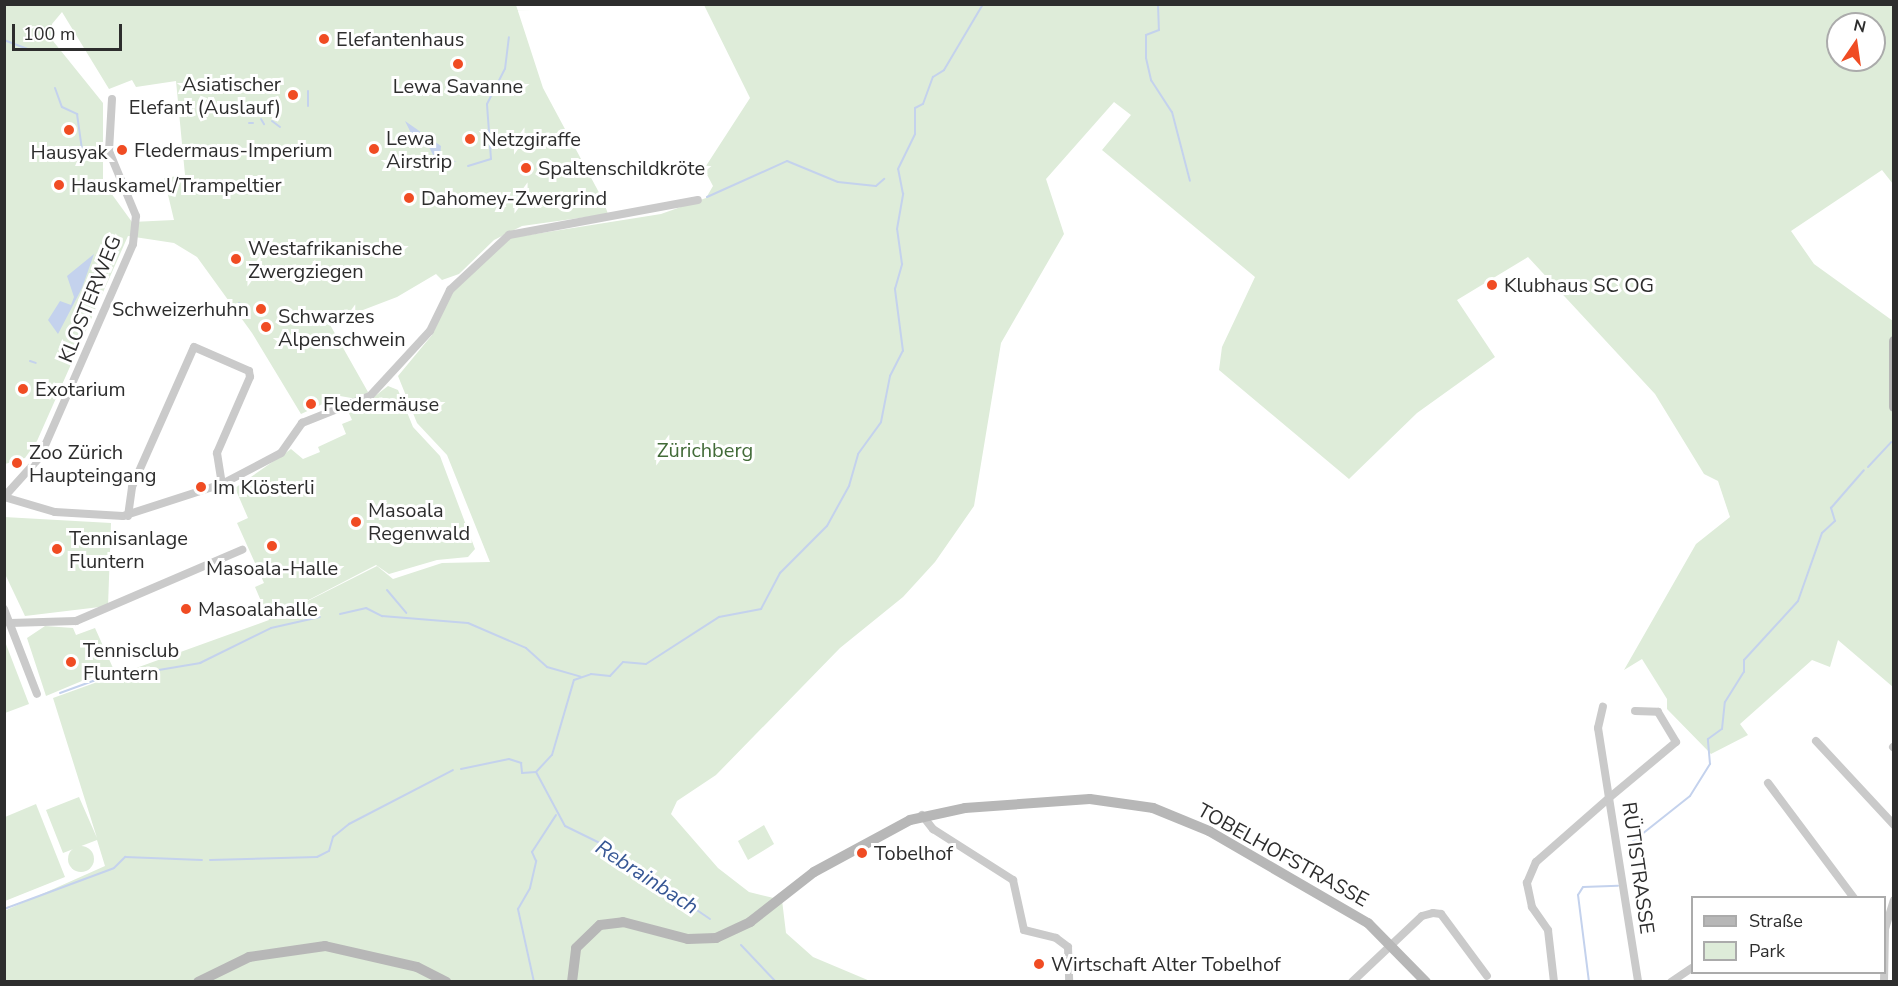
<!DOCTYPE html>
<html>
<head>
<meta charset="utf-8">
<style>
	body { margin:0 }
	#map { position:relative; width:1898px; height:986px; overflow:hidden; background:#fff; font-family:"Nunito Sans",sans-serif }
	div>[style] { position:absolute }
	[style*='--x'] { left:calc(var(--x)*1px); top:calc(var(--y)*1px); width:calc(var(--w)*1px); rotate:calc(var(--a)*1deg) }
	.green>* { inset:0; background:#deecd9 }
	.round { border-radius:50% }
	.water>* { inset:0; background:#c4d2ed }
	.stream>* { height:2px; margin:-1px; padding:0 1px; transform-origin:1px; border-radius:1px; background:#c4d2ed }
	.minor>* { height:8px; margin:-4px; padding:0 4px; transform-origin:4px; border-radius:4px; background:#cacaca }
	.secondary>* { height:10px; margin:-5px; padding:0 5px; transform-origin:5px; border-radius:5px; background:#b7b7b7 }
	.dots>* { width:16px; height:16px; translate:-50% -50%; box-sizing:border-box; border:3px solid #fff; border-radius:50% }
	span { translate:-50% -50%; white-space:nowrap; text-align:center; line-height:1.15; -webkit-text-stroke:6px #fff; paint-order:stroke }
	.poi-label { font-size:20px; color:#2d2d2d }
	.left { translate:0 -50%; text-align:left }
	.right { translate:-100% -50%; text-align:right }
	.street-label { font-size:20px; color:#2d2d2d }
	.park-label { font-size:20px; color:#426b38 }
	.water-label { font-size:21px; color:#365694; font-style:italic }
	.frame { position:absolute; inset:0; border:6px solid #2d2d2d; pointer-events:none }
	.legend { position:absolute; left:1691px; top:896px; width:195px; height:78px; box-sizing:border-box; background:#fff; border:2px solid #ababab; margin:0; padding:8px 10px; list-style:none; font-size:18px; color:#2d2d2d }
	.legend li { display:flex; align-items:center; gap:12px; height:30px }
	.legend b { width:30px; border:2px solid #ababab }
	.north { position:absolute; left:1826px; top:12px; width:60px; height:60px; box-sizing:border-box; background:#fff; border:2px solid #ababab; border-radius:50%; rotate:13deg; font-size:16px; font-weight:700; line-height:24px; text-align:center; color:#2d2d2d }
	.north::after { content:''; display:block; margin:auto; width:21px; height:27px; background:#f04c23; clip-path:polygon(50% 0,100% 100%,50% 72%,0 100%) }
	.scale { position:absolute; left:12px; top:24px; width:110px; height:27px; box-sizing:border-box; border:3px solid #2d2d2d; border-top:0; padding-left:8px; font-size:18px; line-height:21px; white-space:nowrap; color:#2d2d2d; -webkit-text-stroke:4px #fff; paint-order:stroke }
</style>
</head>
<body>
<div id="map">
	<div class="green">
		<div style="clip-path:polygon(evenodd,5px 5px,516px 5px,543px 88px,603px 200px,608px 214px,522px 226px,494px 240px,459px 274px,442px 280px,436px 274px,397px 297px,329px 323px,368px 392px,362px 397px,366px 403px,388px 386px,398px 390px,413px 427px,440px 456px,475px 549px,468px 557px,437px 560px,389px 574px,376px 565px,270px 620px,377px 566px,393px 579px,442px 563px,490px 562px,447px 455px,417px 423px,398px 376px,432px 335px,452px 293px,510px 238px,661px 214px,706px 198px,713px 186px,704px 169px,750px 98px,704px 5px,1893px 5px,1893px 184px,1882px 170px,1791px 231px,1814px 264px,1893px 321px,1893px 687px,1838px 640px,1830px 667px,1812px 660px,1740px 724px,1748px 735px,1711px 754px,1667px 709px,1667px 699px,1642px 659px,1624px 670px,1696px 544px,1730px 517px,1718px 481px,1704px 474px,1655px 394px,1528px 257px,1457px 300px,1495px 357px,1417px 413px,1349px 479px,1219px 370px,1222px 347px,1255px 277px,1102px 150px,1131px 115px,1114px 102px,1046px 179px,1064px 234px,1001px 343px,974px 506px,935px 562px,903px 597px,840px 648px,716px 775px,677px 801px,671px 814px,718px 868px,749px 892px,782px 900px,786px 933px,813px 957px,870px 981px,5px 981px,4px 911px,105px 866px,97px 840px,63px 853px,46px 810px,79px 797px,97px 838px,53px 698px,269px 620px,255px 587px,264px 583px,237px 523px,248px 518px,235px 488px,291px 449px,303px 459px,320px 452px,318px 447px,346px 434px,342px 424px,352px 420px,348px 411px,360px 407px,357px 399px,340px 396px,301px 414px,252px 333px,197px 257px,174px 243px,128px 236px,37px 441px,25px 458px,5px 464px,5px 5px,62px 12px,109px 89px,132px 80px,136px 87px,176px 81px,185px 175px,164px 178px,174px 220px,132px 222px,103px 182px,103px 103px,53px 41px,52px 24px,62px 12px,5px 5px,1838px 24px,1874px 24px,1874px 60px,1838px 60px,1838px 24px)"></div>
		<div style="clip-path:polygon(4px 517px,111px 523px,108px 606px,25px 616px,5px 574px)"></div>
		<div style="clip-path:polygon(45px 626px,73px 628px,76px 635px,95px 628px,113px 668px,46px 696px,27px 638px)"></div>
		<div style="clip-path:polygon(4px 639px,29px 704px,5px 713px,4px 713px)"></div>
		<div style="clip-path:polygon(36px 804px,65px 877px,5px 901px,5px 817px)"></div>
		<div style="clip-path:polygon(764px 825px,774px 844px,748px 860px,738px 841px)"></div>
		<div class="round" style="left:68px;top:846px;width:26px;height:26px"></div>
	</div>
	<div class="water">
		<div style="clip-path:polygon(405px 121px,441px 146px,440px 157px,457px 162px,436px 161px,426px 141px,411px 133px)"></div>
		<div style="clip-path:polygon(94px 254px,82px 288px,58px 334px,48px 320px,60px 301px,71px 305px,74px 297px,67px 276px)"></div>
	</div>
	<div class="stream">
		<div style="--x:1158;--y:4;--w:26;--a:88"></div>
		<div style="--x:1159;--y:30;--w:14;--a:159"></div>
		<div style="--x:1146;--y:35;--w:23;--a:90"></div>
		<div style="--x:1146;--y:58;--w:23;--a:77"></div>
		<div style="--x:1151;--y:80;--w:38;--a:57"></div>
		<div style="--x:1172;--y:112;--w:71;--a:75.4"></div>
		<div style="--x:4;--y:40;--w:28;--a:21"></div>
		<div style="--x:55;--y:88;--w:20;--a:70"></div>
		<div style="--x:62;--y:107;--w:17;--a:25"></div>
		<div style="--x:77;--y:114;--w:34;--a:82"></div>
		<div style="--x:308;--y:106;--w:15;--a:-90"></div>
		<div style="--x:261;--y:119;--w:6;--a:59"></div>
		<div style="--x:272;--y:121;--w:10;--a:37"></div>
		<div style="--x:249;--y:123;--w:4;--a:0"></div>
		<div style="--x:468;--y:166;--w:24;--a:-17"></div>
		<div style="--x:491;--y:159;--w:55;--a:-94.2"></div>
		<div style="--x:487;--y:104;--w:39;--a:-63"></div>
		<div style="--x:505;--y:69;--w:32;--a:-83"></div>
		<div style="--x:707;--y:197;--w:88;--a:-24.2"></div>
		<div style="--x:787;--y:161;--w:55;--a:22.4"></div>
		<div style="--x:838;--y:182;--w:38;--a:6"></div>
		<div style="--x:876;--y:186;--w:11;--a:-41"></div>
		<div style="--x:239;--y:303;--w:9;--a:36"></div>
		<div style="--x:30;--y:361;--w:6;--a:18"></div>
		<div style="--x:1868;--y:467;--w:34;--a:-47"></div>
		<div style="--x:387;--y:590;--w:30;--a:50"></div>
		<div style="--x:340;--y:614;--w:27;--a:-13"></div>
		<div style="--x:366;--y:608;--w:18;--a:27"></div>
		<div style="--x:382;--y:616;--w:86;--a:4.7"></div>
		<div style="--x:468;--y:623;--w:63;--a:23.3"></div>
		<div style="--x:526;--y:648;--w:28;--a:42"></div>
		<div style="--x:547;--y:667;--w:35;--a:16"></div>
		<div style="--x:60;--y:693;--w:35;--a:-20"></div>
		<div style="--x:93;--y:681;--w:109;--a:-9.5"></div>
		<div style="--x:200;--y:663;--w:79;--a:-26.2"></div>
		<div style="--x:271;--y:628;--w:50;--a:-12.7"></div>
		<div style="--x:461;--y:769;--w:49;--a:-11.8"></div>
		<div style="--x:509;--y:759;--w:13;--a:18"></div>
		<div style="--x:521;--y:763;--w:10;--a:84"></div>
		<div style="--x:522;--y:773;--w:14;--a:-4"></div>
		<div style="--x:1627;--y:846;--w:80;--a:-38.4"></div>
		<div style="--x:1690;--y:796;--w:38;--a:-58"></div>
		<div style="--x:1710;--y:764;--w:25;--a:-95"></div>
		<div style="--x:1708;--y:739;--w:17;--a:-36"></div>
		<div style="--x:1722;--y:729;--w:27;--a:-84"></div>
		<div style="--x:1725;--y:702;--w:36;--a:-58"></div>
		<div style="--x:1744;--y:672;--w:12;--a:-90"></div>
		<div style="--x:1744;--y:660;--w:80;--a:-47.5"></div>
		<div style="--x:1798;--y:601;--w:72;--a:-70.6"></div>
		<div style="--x:1822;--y:533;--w:18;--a:-43"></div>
		<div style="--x:1835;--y:521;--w:14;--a:-107"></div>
		<div style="--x:1831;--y:508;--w:50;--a:-49"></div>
		<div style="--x:210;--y:860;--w:107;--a:-1.6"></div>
		<div style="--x:317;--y:857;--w:13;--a:-27"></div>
		<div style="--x:329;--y:851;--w:15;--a:-74"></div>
		<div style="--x:333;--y:837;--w:21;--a:-39"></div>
		<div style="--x:349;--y:824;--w:117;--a:-27.4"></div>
		<div style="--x:4;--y:909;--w:117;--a:-20.4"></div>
		<div style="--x:114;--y:868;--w:16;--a:-45"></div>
		<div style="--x:125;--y:857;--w:77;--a:2.2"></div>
		<div style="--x:710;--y:919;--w:87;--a:-145.8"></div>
		<div style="--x:638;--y:870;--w:29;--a:-158"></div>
		<div style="--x:611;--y:859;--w:11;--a:-95"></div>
		<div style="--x:610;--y:848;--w:50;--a:-153.9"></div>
		<div style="--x:565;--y:826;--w:61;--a:-118.2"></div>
		<div style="--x:536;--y:772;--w:23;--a:-47"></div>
		<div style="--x:552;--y:755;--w:78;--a:-73.7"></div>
		<div style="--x:574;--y:680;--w:18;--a:-19"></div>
		<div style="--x:591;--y:674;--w:19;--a:6"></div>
		<div style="--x:610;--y:676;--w:19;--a:-47"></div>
		<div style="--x:623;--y:662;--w:23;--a:5"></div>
		<div style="--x:646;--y:664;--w:87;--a:-32.8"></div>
		<div style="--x:719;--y:617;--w:43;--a:-10.8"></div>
		<div style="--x:761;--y:609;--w:41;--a:-62.2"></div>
		<div style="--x:780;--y:573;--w:66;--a:-45"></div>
		<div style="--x:827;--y:526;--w:46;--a:-61.2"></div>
		<div style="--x:849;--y:486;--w:33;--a:-74"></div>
		<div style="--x:858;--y:454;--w:39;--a:-54"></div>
		<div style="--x:881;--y:422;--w:47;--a:-78.9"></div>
		<div style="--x:890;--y:376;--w:28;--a:-63"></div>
		<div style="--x:903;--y:351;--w:63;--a:-97.4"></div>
		<div style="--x:895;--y:289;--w:26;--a:-74"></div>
		<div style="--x:902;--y:264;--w:35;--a:-98"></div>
		<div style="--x:897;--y:229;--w:36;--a:-80"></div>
		<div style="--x:903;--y:194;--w:25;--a:-101"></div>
		<div style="--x:898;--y:169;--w:39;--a:-64"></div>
		<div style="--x:915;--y:134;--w:26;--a:-90"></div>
		<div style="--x:915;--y:108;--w:9;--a:-27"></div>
		<div style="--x:923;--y:104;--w:29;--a:-70"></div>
		<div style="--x:933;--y:77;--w:13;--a:-32"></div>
		<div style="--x:944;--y:70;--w:77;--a:-59.4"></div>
		<div style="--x:741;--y:945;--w:51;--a:46.6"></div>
		<div style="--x:534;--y:982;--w:75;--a:-102.4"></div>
		<div style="--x:518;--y:909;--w:24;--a:-60"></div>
		<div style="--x:530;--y:888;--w:28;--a:-77"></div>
		<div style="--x:536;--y:861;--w:10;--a:-114"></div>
		<div style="--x:532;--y:852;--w:44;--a:-57"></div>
		<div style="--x:1589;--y:982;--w:88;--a:-97.2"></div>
		<div style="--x:1578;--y:895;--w:9;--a:-58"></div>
		<div style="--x:1583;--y:887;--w:35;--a:-2"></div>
	</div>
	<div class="minor">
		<div style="--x:4;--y:497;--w:53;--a:16.4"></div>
		<div style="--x:55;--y:512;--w:68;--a:3.4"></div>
		<div style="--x:123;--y:516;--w:104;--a:-17.9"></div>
		<div style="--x:222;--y:484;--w:67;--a:-27.7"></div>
		<div style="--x:281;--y:453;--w:37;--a:-55"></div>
		<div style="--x:302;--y:423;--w:73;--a:-21.7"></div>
		<div style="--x:370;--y:396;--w:88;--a:-47.3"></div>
		<div style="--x:430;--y:331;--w:46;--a:-64"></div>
		<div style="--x:450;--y:290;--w:81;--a:-43"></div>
		<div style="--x:509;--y:235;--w:192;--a:-10.5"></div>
		<div style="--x:4;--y:497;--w:54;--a:-48"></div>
		<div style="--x:40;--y:457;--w:232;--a:-66.4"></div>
		<div style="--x:133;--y:244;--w:28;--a:-84"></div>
		<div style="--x:136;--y:216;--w:70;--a:-112.6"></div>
		<div style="--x:109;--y:151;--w:52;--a:-86.7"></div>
		<div style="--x:128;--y:516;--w:29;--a:-82"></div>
		<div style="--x:132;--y:487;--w:153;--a:-66.1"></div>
		<div style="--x:194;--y:347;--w:60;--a:23.6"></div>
		<div style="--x:249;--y:371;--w:6;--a:81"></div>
		<div style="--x:250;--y:377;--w:83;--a:113.5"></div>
		<div style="--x:217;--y:453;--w:31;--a:81"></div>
		<div style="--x:4;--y:609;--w:91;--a:68.8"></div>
		<div style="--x:10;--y:623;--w:66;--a:-1.7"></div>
		<div style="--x:76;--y:621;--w:181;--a:-23.2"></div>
		<div style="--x:1635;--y:711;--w:23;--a:2"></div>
		<div style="--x:1658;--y:712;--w:35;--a:59"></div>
		<div style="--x:1676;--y:742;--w:87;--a:140.1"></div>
		<div style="--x:1609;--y:798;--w:186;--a:81"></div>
		<div style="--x:1816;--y:741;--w:115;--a:47.1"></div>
		<div style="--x:1893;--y:747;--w:1;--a:45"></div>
		<div style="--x:1768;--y:783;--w:144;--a:53.2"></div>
		<div style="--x:922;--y:815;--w:18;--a:52"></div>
		<div style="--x:933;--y:829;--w:95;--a:32.5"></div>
		<div style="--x:1013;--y:880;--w:51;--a:77.6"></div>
		<div style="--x:1024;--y:930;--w:33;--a:14"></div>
		<div style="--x:1056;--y:938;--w:15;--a:37"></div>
		<div style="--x:1068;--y:947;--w:35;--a:88"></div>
		<div style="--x:1352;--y:982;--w:96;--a:-43.3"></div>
		<div style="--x:1422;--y:916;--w:11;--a:-15"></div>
		<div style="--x:1433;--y:913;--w:8;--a:7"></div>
		<div style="--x:1441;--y:914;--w:77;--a:53.4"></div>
		<div style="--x:1554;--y:982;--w:52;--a:-96.6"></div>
		<div style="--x:1548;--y:930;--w:28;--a:-125"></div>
		<div style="--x:1532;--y:907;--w:25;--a:-102"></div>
		<div style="--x:1527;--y:883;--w:23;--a:-67"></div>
		<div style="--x:1536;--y:862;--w:97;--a:-41.2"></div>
		<div style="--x:1609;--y:798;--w:71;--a:-98.9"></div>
		<div style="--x:1598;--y:728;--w:22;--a:-77"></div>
		<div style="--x:1671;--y:982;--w:25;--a:-34"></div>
		<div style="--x:1884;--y:982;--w:53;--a:-88.9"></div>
		<div style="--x:1885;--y:929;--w:30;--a:-73"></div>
	</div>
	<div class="secondary">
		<div style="--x:1894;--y:341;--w:66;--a:90"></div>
		<div style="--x:198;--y:982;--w:57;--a:-26.1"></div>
		<div style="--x:249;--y:957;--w:77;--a:-8.2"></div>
		<div style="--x:325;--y:946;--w:94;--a:12.9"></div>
		<div style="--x:417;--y:967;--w:33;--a:27"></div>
		<div style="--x:572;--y:982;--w:34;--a:-83"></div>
		<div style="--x:576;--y:948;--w:33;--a:-44"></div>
		<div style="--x:600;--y:925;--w:23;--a:-7"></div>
		<div style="--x:623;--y:922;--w:67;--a:14.7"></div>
		<div style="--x:688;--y:939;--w:28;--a:-2"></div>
		<div style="--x:716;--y:938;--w:38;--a:-25"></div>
		<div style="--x:750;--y:922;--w:81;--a:-38"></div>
		<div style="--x:814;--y:872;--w:109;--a:-28.4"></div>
		<div style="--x:910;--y:820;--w:56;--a:-12.3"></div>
		<div style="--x:965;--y:808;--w:125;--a:-4.1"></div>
		<div style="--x:1090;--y:799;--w:64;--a:8.1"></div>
		<div style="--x:1153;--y:808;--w:61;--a:22.3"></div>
		<div style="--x:1209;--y:831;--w:184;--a:30.1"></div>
		<div style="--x:1368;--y:923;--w:83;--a:45.5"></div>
	</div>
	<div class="dots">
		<div style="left:324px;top:39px;background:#f04c23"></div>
		<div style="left:458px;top:64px;background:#f04c23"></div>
		<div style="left:293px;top:95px;background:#f04c23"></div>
		<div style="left:69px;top:130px;background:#f04c23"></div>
		<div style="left:470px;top:139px;background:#f04c23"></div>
		<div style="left:374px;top:149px;background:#f04c23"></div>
		<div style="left:122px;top:150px;background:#f04c23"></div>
		<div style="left:526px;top:168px;background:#f04c23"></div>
		<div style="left:59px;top:185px;background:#f04c23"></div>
		<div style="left:409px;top:198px;background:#f04c23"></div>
		<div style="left:236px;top:259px;background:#f04c23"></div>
		<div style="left:1492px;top:285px;background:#f04c23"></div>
		<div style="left:261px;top:309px;background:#f04c23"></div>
		<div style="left:266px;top:327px;background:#f04c23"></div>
		<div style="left:23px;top:389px;background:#f04c23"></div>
		<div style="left:311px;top:404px;background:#f04c23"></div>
		<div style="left:17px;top:463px;background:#f04c23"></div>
		<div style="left:201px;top:487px;background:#f04c23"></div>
		<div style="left:356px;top:522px;background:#f04c23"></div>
		<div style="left:272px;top:546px;background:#f04c23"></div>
		<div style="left:57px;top:549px;background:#f04c23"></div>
		<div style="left:186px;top:609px;background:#f04c23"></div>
		<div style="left:71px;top:662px;background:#f04c23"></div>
		<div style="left:862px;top:853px;background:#f04c23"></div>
		<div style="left:1039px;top:964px;background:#f04c23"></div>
	</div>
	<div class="poi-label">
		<span class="left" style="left:336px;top:39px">Elefantenhaus</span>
		<span class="right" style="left:281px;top:96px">Asiatischer<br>Elefant (Auslauf)</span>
		<span style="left:458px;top:86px">Lewa Savanne</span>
		<span class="left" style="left:386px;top:150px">Lewa<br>Airstrip</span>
		<span class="left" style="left:482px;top:139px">Netzgiraffe</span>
		<span class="left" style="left:134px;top:150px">Fledermaus-Imperium</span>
		<span style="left:69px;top:152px">Hausyak</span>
		<span class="left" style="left:538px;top:168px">Spaltenschildkröte</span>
		<span class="left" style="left:71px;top:185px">Hauskamel/Trampeltier</span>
		<span class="left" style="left:421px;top:198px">Dahomey-Zwergrind</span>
		<span class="left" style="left:248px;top:260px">Westafrikanische<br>Zwergziegen</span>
		<span class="left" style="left:1504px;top:285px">Klubhaus SC OG</span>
		<span class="right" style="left:249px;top:309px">Schweizerhuhn</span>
		<span class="left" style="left:278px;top:328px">Schwarzes<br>Alpenschwein</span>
		<span class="left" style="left:35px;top:389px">Exotarium</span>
		<span class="left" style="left:323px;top:404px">Fledermäuse</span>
		<span class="left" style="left:29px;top:464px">Zoo Zürich<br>Haupteingang</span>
		<span class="left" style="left:213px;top:487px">Im Klösterli</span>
		<span class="left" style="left:368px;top:522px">Masoala<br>Regenwald</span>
		<span class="left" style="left:69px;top:550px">Tennisanlage<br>Fluntern</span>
		<span style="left:272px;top:568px">Masoala-Halle</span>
		<span class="left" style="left:198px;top:609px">Masoalahalle</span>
		<span class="left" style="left:83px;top:662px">Tennisclub<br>Fluntern</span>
		<span class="left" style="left:874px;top:853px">Tobelhof</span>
		<span class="left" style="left:1051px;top:964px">Wirtschaft Alter Tobelhof</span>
	</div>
	<div class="street-label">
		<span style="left:90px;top:299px;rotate:-68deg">KLOSTERWEG</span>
		<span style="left:1283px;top:855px;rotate:29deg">TOBELHOFSTRASSE</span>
		<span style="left:1638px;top:868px;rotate:82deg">RÜTISTRASSE</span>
	</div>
	<div class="park-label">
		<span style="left:705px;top:450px">Zürichberg</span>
	</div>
	<div class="water-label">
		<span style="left:647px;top:877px;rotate:33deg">Rebrainbach</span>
	</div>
	<div class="frame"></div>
	<ul class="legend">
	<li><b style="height:8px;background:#b7b7b7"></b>Straße</li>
	<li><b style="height:16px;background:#deecd9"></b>Park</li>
	</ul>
	<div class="north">N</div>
	<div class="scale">100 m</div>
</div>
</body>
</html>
